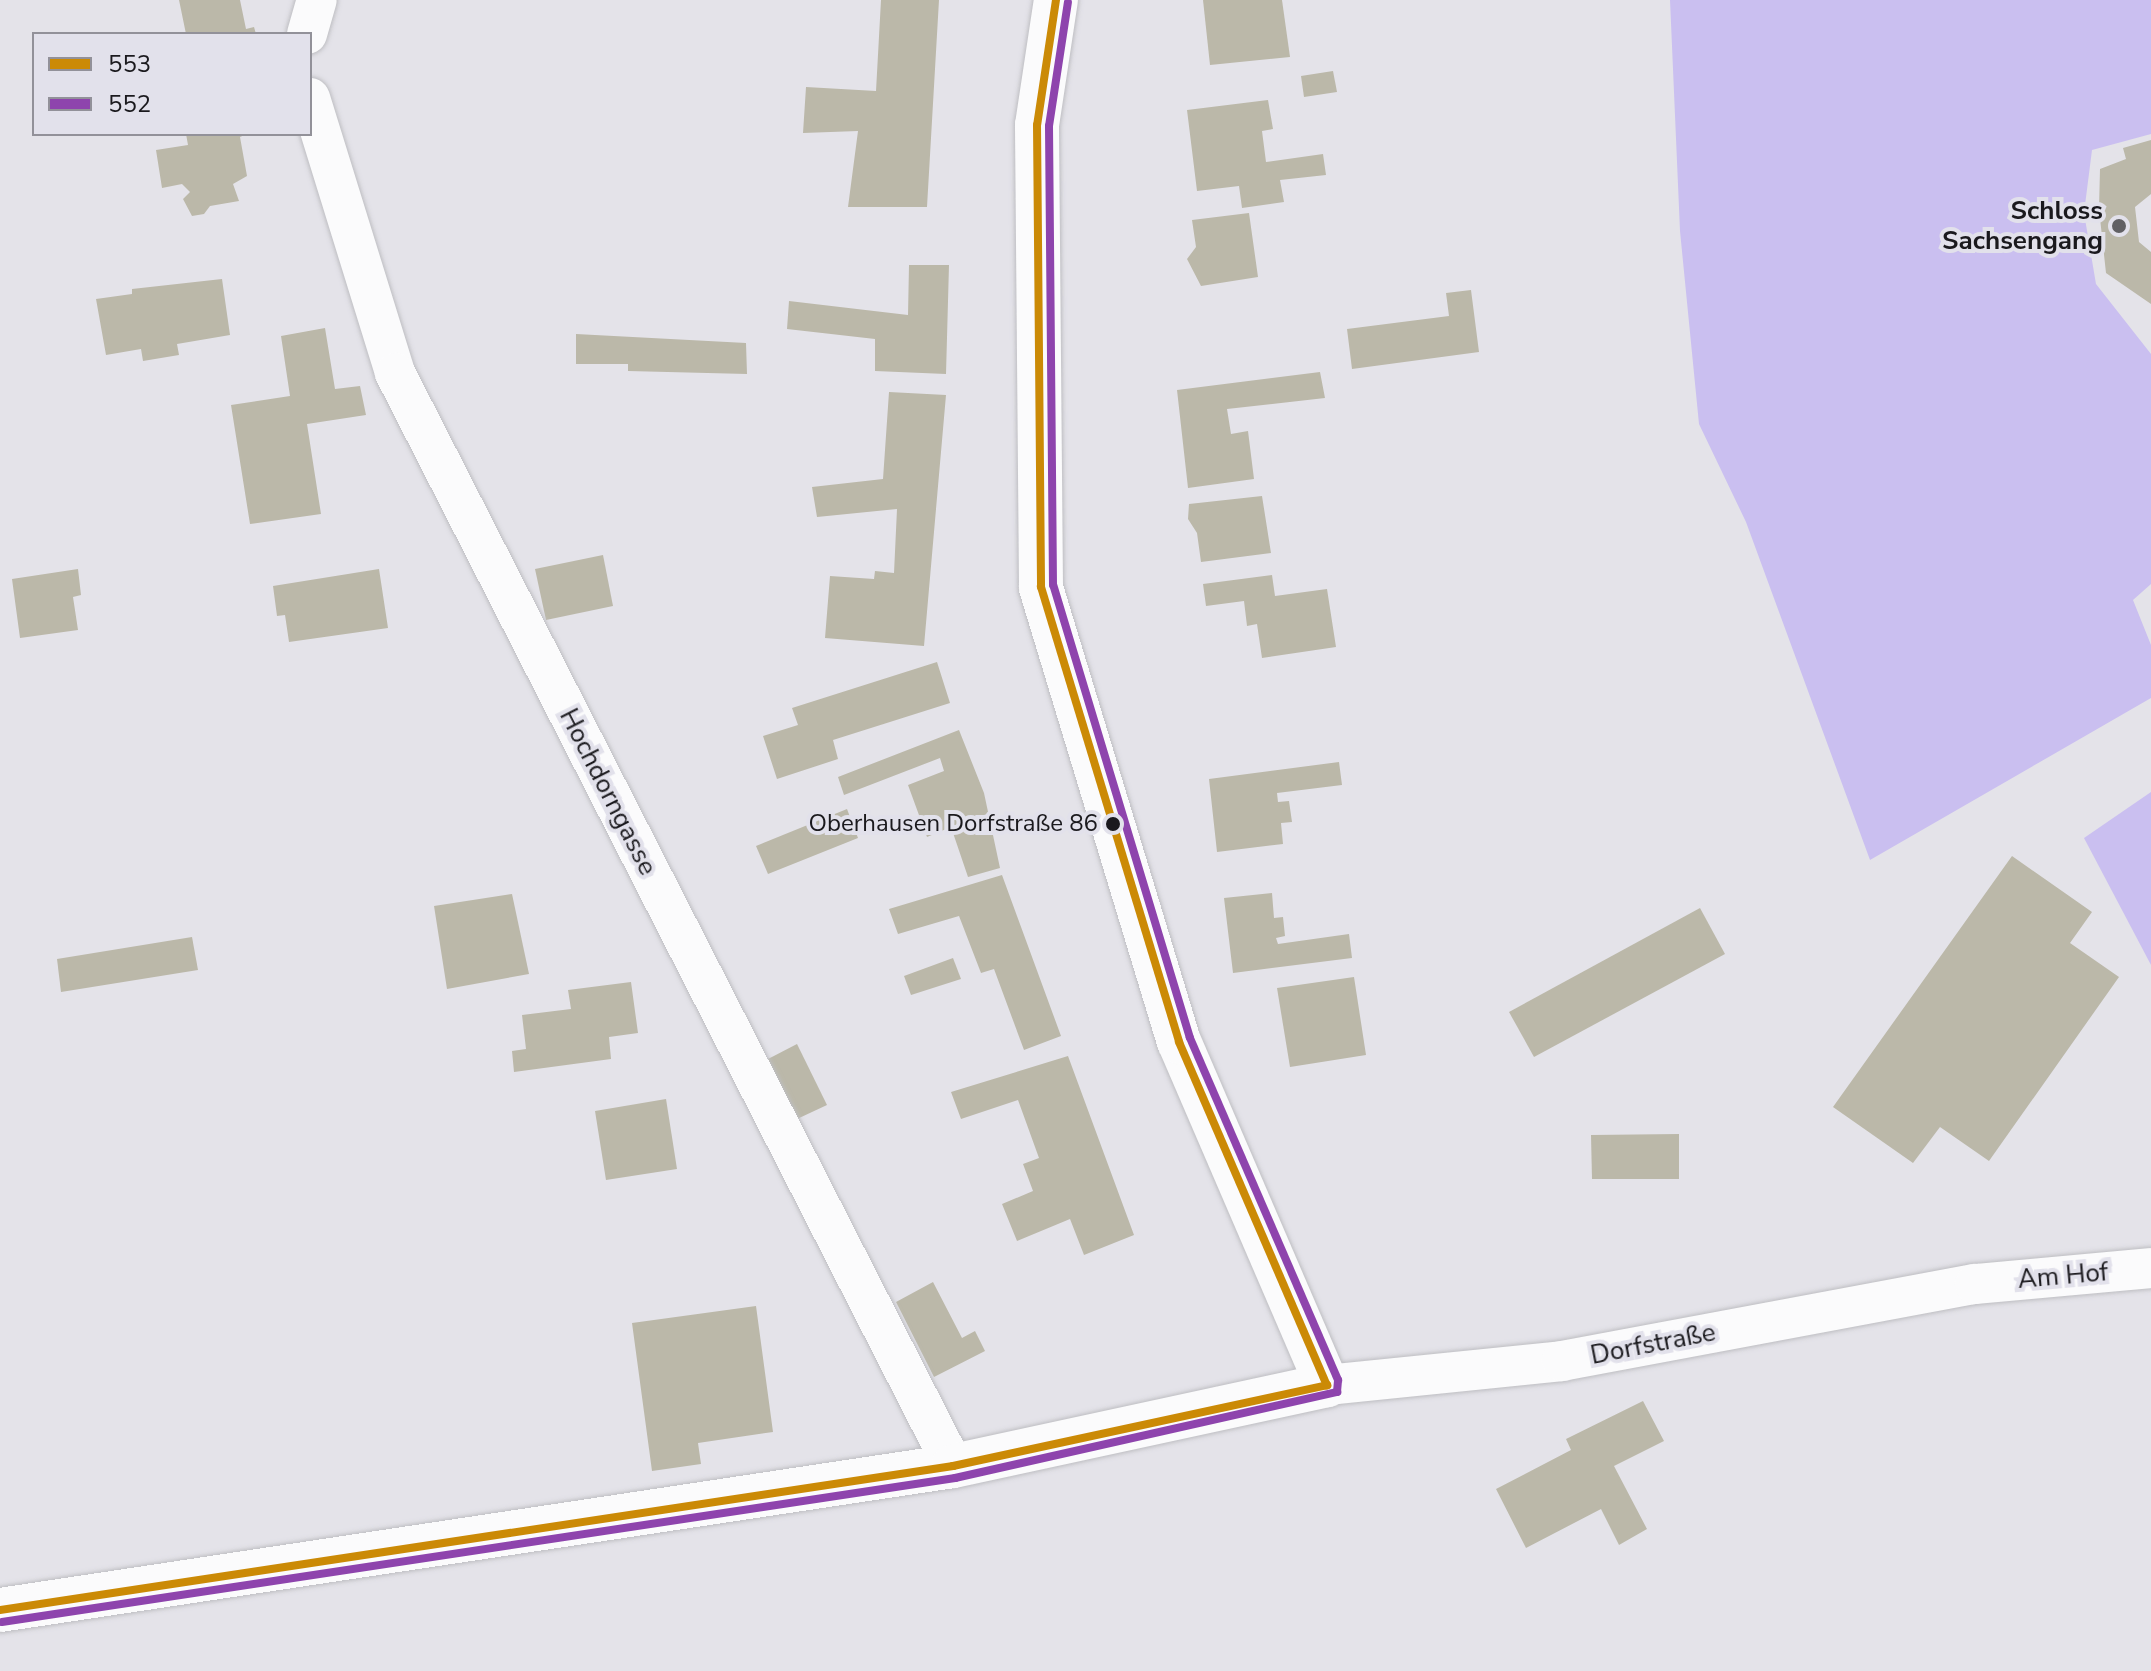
<!DOCTYPE html>
<html>
<head>
<meta charset="utf-8">
<style>
	body { margin:0 }
	#map { position:relative; width:2151px; height:1671px; overflow:hidden; background:#e4e3e9; font-family:"Nunito Sans",sans-serif }
	div>[style] { position:absolute }
	[style*='--x'] { left:calc(var(--x)*1px); top:calc(var(--y)*1px); width:calc(var(--w)*1px); rotate:calc(var(--a)*1deg) }
	.forest>* { inset:0; background:#cabff0 }
	.building>* { inset:0; background:#bbb8a9 }
	.roads { filter:drop-shadow(0 0 2px #bebec2) drop-shadow(0 0 2px #bebec2) }
	.street>* { height:40px; margin:-20px; padding:0 20px; transform-origin:20px; border-radius:20px; background:#fbfbfc }
	.secondary>* { height:44px; margin:-22px; padding:0 22px; transform-origin:22px; border-radius:22px; background:#fbfbfc }
	.bus-1>* { height:8px; margin:-4px; padding:0 4px; transform-origin:4px; border-radius:4px; background:#cb8a06 }
	.bus-2>* { height:8px; margin:-4px; padding:0 4px; transform-origin:4px; border-radius:4px; background:#8e44ad }
	.dots>* { width:22px; height:22px; translate:-50% -50%; box-sizing:border-box; border:4px solid #e2e1eb; border-radius:50% }
	span { translate:-50% -50%; white-space:nowrap; text-align:center; line-height:1.15; -webkit-text-stroke:8px #e2e1eb; paint-order:stroke }
	.bus-label { font-size:24px; color:#1a191d }
	.right { translate:-100% -50%; text-align:right }
	.poi-label { font-size:26px; color:#1a191d; font-weight:700 }
	.street-label { font-size:26px; color:#1a191d }
	.legend { position:absolute; left:32px; top:32px; width:280px; height:104px; box-sizing:border-box; background:#e2e1eb; border:2px solid #929199; margin:0; padding:10px 14px; list-style:none; font-size:24px; color:#1a191d }
	.legend li { display:flex; align-items:center; gap:16px; height:40px }
	.legend b { width:40px; border:2px solid #929199 }
</style>
</head>
<body>
<div id="map">
	<div class="forest">
		<div style="clip-path:polygon(1670px 0,2151px 0,2151px 134px,2092px 150px,2084px 213px,2096px 284px,2151px 354px,2151px 584px,2133px 600px,2151px 645px,2151px 698px,1870px 860px,1746px 522px,1699px 424px,1680px 231px)"></div>
		<div style="clip-path:polygon(2151px 792px,2151px 965px,2084px 838px)"></div>
	</div>
	<div class="building">
		<div style="clip-path:polygon(179px 0,240px 0,246px 29px,254px 27px,256px 34px,186px 34px)"></div>
		<div style="clip-path:polygon(881px 0,939px 0,927px 207px,848px 207px,858px 131px,803px 133px,806px 87px,876px 91px)"></div>
		<div style="clip-path:polygon(1203px 0,1282px 0,1290px 57px,1210px 65px)"></div>
		<div style="clip-path:polygon(1333px 71px,1337px 92px,1304px 97px,1301px 76px)"></div>
		<div style="clip-path:polygon(1268px 100px,1273px 129px,1262px 131px,1266px 162px,1323px 154px,1326px 175px,1280px 180px,1284px 202px,1242px 208px,1239px 186px,1197px 191px,1187px 110px)"></div>
		<div style="clip-path:polygon(186px 134px,247px 134px,240px 137px,247px 176px,233px 184px,239px 201px,210px 206px,204px 214px,192px 216px,183px 199px,190px 192px,182px 184px,162px 188px,156px 150px,188px 145px)"></div>
		<div style="clip-path:polygon(2151px 140px,2151px 194px,2135px 207px,2139px 242px,2151px 252px,2151px 304px,2106px 273px,2099px 209px,2100px 169px,2126px 159px,2123px 148px)"></div>
		<div style="clip-path:polygon(1249px 213px,1258px 277px,1201px 286px,1187px 259px,1196px 247px,1192px 220px)"></div>
		<div style="clip-path:polygon(909px 265px,949px 265px,946px 374px,875px 371px,875px 339px,787px 329px,789px 301px,908px 315px)"></div>
		<div style="clip-path:polygon(222px 279px,230px 335px,177px 344px,179px 355px,143px 361px,141px 349px,106px 355px,96px 299px,132px 294px,132px 289px)"></div>
		<div style="clip-path:polygon(1471px 290px,1479px 352px,1352px 369px,1347px 329px,1449px 316px,1446px 293px)"></div>
		<div style="clip-path:polygon(325px 328px,335px 389px,360px 386px,366px 415px,307px 424px,321px 514px,250px 524px,231px 405px,290px 396px,281px 336px)"></div>
		<div style="clip-path:polygon(576px 334px,746px 343px,747px 374px,628px 371px,628px 364px,576px 364px)"></div>
		<div style="clip-path:polygon(1320px 372px,1325px 398px,1227px 409px,1231px 434px,1248px 431px,1254px 479px,1188px 488px,1177px 390px)"></div>
		<div style="clip-path:polygon(889px 392px,946px 395px,924px 646px,825px 638px,830px 576px,874px 579px,875px 571px,894px 573px,897px 509px,817px 517px,812px 487px,883px 479px)"></div>
		<div style="clip-path:polygon(1262px 496px,1271px 553px,1201px 562px,1197px 533px,1188px 519px,1189px 504px)"></div>
		<div style="clip-path:polygon(603px 555px,613px 606px,546px 620px,535px 569px)"></div>
		<div style="clip-path:polygon(78px 569px,81px 595px,73px 597px,78px 630px,20px 638px,12px 579px)"></div>
		<div style="clip-path:polygon(379px 569px,388px 628px,289px 642px,285px 615px,277px 616px,273px 586px)"></div>
		<div style="clip-path:polygon(1272px 575px,1275px 596px,1327px 589px,1336px 647px,1262px 658px,1257px 624px,1247px 626px,1244px 601px,1206px 606px,1203px 584px)"></div>
		<div style="clip-path:polygon(937px 662px,950px 703px,833px 740px,838px 759px,777px 779px,763px 736px,798px 725px,792px 708px)"></div>
		<div style="clip-path:polygon(959px 730px,984px 793px,1000px 868px,968px 877px,951px 827px,927px 837px,908px 785px,944px 771px,940px 758px,844px 795px,838px 777px)"></div>
		<div style="clip-path:polygon(1339px 762px,1342px 785px,1277px 793px,1278px 802px,1289px 801px,1292px 822px,1281px 823px,1283px 844px,1217px 852px,1209px 779px)"></div>
		<div style="clip-path:polygon(847px 809px,858px 838px,768px 874px,756px 846px)"></div>
		<div style="clip-path:polygon(2012px 856px,2092px 912px,2070px 943px,2119px 977px,1989px 1161px,1940px 1127px,1913px 1163px,1833px 1107px)"></div>
		<div style="clip-path:polygon(1002px 875px,1061px 1036px,1024px 1050px,994px 969px,981px 973px,959px 916px,898px 934px,889px 909px)"></div>
		<div style="clip-path:polygon(1272px 893px,1274px 918px,1283px 917px,1285px 936px,1276px 938px,1278px 944px,1349px 934px,1352px 958px,1233px 973px,1224px 898px)"></div>
		<div style="clip-path:polygon(512px 894px,529px 974px,447px 989px,434px 906px)"></div>
		<div style="clip-path:polygon(1700px 908px,1725px 954px,1534px 1057px,1509px 1012px)"></div>
		<div style="clip-path:polygon(192px 937px,198px 970px,61px 992px,57px 959px)"></div>
		<div style="clip-path:polygon(953px 958px,961px 979px,911px 995px,904px 976px)"></div>
		<div style="clip-path:polygon(1354px 977px,1366px 1055px,1290px 1067px,1277px 988px)"></div>
		<div style="clip-path:polygon(631px 982px,638px 1033px,609px 1037px,611px 1059px,514px 1072px,512px 1051px,526px 1049px,522px 1015px,571px 1009px,568px 990px)"></div>
		<div style="clip-path:polygon(797px 1044px,827px 1105px,797px 1119px,768px 1059px)"></div>
		<div style="clip-path:polygon(1068px 1056px,1134px 1235px,1084px 1255px,1070px 1219px,1017px 1241px,1002px 1204px,1033px 1191px,1023px 1164px,1039px 1158px,1018px 1100px,961px 1119px,951px 1092px)"></div>
		<div style="clip-path:polygon(666px 1099px,677px 1169px,606px 1180px,595px 1111px)"></div>
		<div style="clip-path:polygon(1679px 1134px,1679px 1179px,1592px 1179px,1591px 1135px)"></div>
		<div style="clip-path:polygon(933px 1282px,962px 1338px,975px 1331px,985px 1351px,934px 1377px,896px 1302px)"></div>
		<div style="clip-path:polygon(756px 1306px,773px 1432px,698px 1443px,701px 1464px,652px 1471px,632px 1323px)"></div>
		<div style="clip-path:polygon(1643px 1401px,1664px 1441px,1614px 1466px,1647px 1529px,1619px 1545px,1601px 1509px,1526px 1548px,1496px 1489px,1571px 1450px,1566px 1439px)"></div>
	</div>
	<div class="roads">
		<div class="street">
			<div style="--x:307;--y:34;--w:35;--a:-74"></div>
			<div style="--x:310;--y:98;--w:288;--a:72.8"></div>
			<div style="--x:395;--y:373;--w:1227;--a:62.95"></div>
			<div style="--x:1327;--y:1385;--w:236;--a:-5.8"></div>
			<div style="--x:1562;--y:1361;--w:420;--a:-10.6"></div>
			<div style="--x:1975;--y:1284;--w:177;--a:-5.2"></div>
		</div>
		<div class="secondary">
			<div style="--x:0;--y:1610;--w:964;--a:-8.59"></div>
			<div style="--x:953;--y:1466;--w:383;--a:-12.2"></div>
			<div style="--x:1327;--y:1385;--w:374;--a:-113.3"></div>
			<div style="--x:1179;--y:1042;--w:475;--a:-106.9"></div>
			<div style="--x:1041;--y:587;--w:462;--a:-90.5"></div>
			<div style="--x:1037;--y:125;--w:126;--a:-81.4"></div>
		</div>
	</div>
	<div class="bus-1">
		<div style="--x:1056;--y:0;--w:126;--a:98.6"></div>
		<div style="--x:1037;--y:125;--w:462;--a:89.5"></div>
		<div style="--x:1041;--y:587;--w:475;--a:73.1"></div>
		<div style="--x:1179;--y:1042;--w:374;--a:66.7"></div>
		<div style="--x:0;--y:1610;--w:964;--a:-8.59"></div>
		<div style="--x:953;--y:1466;--w:383;--a:-12.2"></div>
	</div>
	<div class="bus-2">
		<div style="--x:2;--y:1622;--w:964;--a:-8.59"></div>
		<div style="--x:955;--y:1478;--w:392;--a:-12.7"></div>
		<div style="--x:1337;--y:1392;--w:12;--a:-85"></div>
		<div style="--x:1338;--y:1380;--w:373;--a:-113.4"></div>
		<div style="--x:1190;--y:1038;--w:473;--a:-106.8"></div>
		<div style="--x:1053;--y:585;--w:459;--a:-90.5"></div>
		<div style="--x:1049;--y:126;--w:125;--a:-81.3"></div>
	</div>
	<div class="dots">
		<div style="left:2119px;top:226px;background:#616064"></div>
		<div style="left:1113px;top:824px;background:#1a191d"></div>
	</div>
	<div class="bus-label">
		<span class="right" style="left:1098px;top:824px">Oberhausen Dorfstraße 86</span>
	</div>
	<div class="poi-label">
		<span class="right" style="left:2103px;top:226px">Schloss<br>Sachsengang</span>
	</div>
	<div class="street-label">
		<span style="left:608px;top:792px;rotate:63deg">Hochdorngasse</span>
		<span style="left:2063px;top:1276px;rotate:-5deg">Am Hof</span>
		<span style="left:1653px;top:1344px;rotate:-11deg">Dorfstraße</span>
	</div>
	<ul class="legend">
	<li><b style="height:10px;background:#cb8a06"></b>553</li>
	<li><b style="height:10px;background:#8e44ad"></b>552</li>
	</ul>
</div>
</body>
</html>
